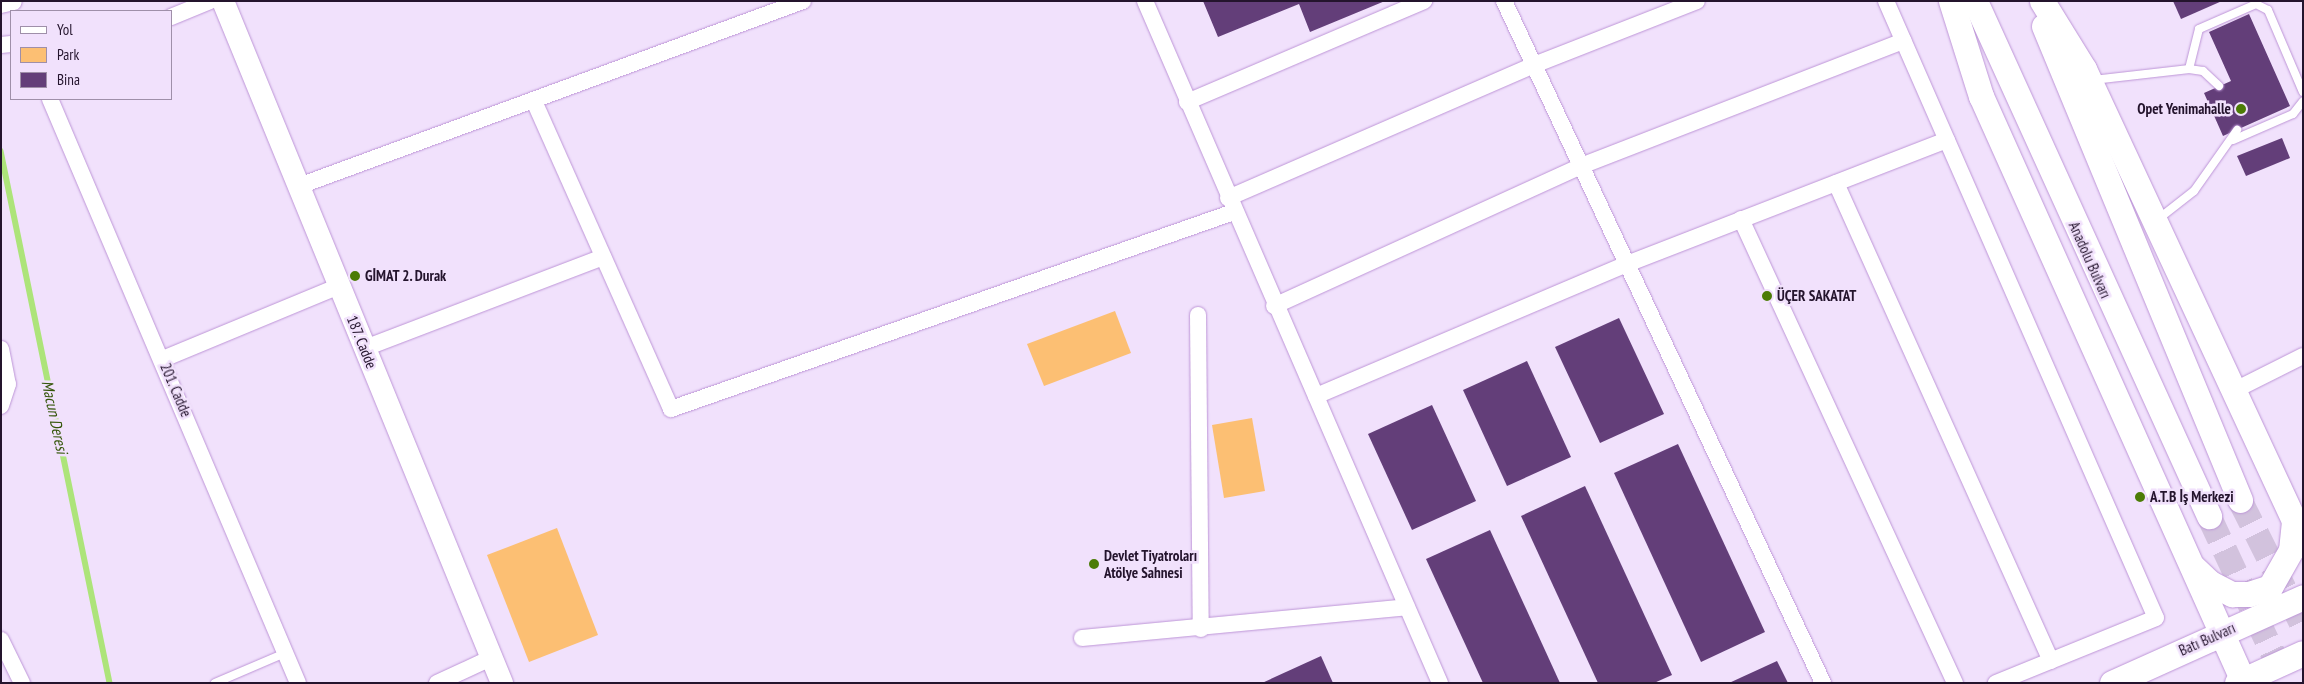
<!DOCTYPE html>
<html>
<head>
<meta charset="utf-8">
<style>
	body { margin:0 }
	#map { position:relative; width:2304px; height:684px; overflow:hidden; background:#f1e1fc; font-family:"PT Sans Narrow",sans-serif }
	div>[style] { position:absolute }
	[style*='--x'] { left:calc(var(--x)*1px); top:calc(var(--y)*1px); width:calc(var(--w)*1px); rotate:calc(var(--a)*1deg) }
	.green>* { inset:0; background:#fcbf73 }
	.stream>* { height:5.5px; margin:-2.75px; padding:0 2.75px; transform-origin:2.75px; border-radius:2.75px; background:#ade47a }
	.building>* { inset:0; background:#633e79 }
	.primary-tunnel>* { height:25px; margin-top:-12.5px; transform-origin:0; background:repeating-linear-gradient(90deg,#d2c2dd 0 25px,transparent 0 37px) }
	.roads { filter:drop-shadow(0 0 1px #bd95d7) drop-shadow(0 0 1px #bd95d7) }
	.service>* { height:8px; margin:-4px; padding:0 4px; transform-origin:4px; border-radius:4px; background:#fff }
	.minor>* { height:16px; margin:-8px; padding:0 8px; transform-origin:8px; border-radius:8px; background:#fff }
	.secondary>* { height:22px; margin:-11px; padding:0 11px; transform-origin:11px; border-radius:11px; background:#fff }
	.primary>* { height:25px; margin:-12.5px; padding:0 12.5px; transform-origin:12.5px; border-radius:12.5px; background:#fff }
	.dots>* { width:14px; height:14px; translate:-50% -50%; box-sizing:border-box; border:2px solid #f1e1fc; border-radius:50% }
	span { translate:-50% -50%; white-space:nowrap; text-align:center; line-height:1.15; -webkit-text-stroke:5px #f1e1fc; paint-order:stroke }
	.poi-label { font-size:15px; color:#24142d; font-weight:700 }
	.right { translate:-100% -50%; text-align:right }
	.left { translate:0 -50%; text-align:left }
	.street-label { font-size:15px; color:#24142d }
	.water-label { font-size:16px; color:#345509; font-style:italic }
	.frame { position:absolute; inset:0; border:2px solid #24142d; pointer-events:none }
	.legend { position:absolute; left:10px; top:10px; width:162px; height:90px; box-sizing:border-box; background:#f1e1fc; border:1px solid #9f8fa9; margin:0; padding:6px 9px; list-style:none; font-size:15px; color:#24142d }
	.legend li { display:flex; align-items:center; gap:10px; height:25px }
	.legend b { width:25px; border:1px solid #9f8fa9 }
</style>
</head>
<body>
<div id="map">
	<div class="green">
		<div style="clip-path:polygon(1115px 311px,1131px 353px,1044px 386px,1027px 344px)"></div>
		<div style="clip-path:polygon(1252px 418px,1265px 491px,1224px 498px,1212px 425px)"></div>
		<div style="clip-path:polygon(557px 528px,598px 635px,529px 662px,487px 555px)"></div>
	</div>
	<div class="stream">
		<div style="--x:1;--y:151;--w:543;--a:78.42"></div>
	</div>
	<div class="building">
		<div style="clip-path:polygon(1203px 1px,1385px 1px,1310px 32px,1299px 4px,1218px 37px)"></div>
		<div style="clip-path:polygon(2173px 1px,2222px 1px,2181px 19px)"></div>
		<div style="clip-path:polygon(2249px 14px,2290px 106px,2223px 136px,2204px 93px,2231px 81px,2209px 32px)"></div>
		<div style="clip-path:polygon(2282px 138px,2290px 158px,2246px 176px,2237px 156px)"></div>
		<div style="clip-path:polygon(1619px 318px,1664px 414px,1600px 443px,1555px 347px)"></div>
		<div style="clip-path:polygon(1527px 361px,1571px 457px,1507px 486px,1463px 390px)"></div>
		<div style="clip-path:polygon(1432px 405px,1476px 501px,1412px 530px,1368px 434px)"></div>
		<div style="clip-path:polygon(1678px 444px,1765px 632px,1701px 662px,1614px 473px)"></div>
		<div style="clip-path:polygon(1585px 486px,1672px 675px,1654px 683px,1598px 683px,1521px 516px)"></div>
		<div style="clip-path:polygon(1490px 530px,1560px 683px,1483px 683px,1426px 559px)"></div>
		<div style="clip-path:polygon(1321px 656px,1333px 683px,1262px 683px)"></div>
		<div style="clip-path:polygon(1777px 661px,1788px 683px,1729px 683px)"></div>
	</div>
	<div class="primary-tunnel">
		<div style="--x:2240;--y:500;--w:141;--a:63.4"></div>
		<div style="--x:2209;--y:516;--w:184;--a:65"></div>
	</div>
	<div class="roads">
		<div class="service">
			<div style="--x:2189;--y:69;--w:41;--a:-76"></div>
			<div style="--x:2199;--y:29;--w:62;--a:-23.7"></div>
			<div style="--x:2256;--y:4;--w:13;--a:27"></div>
			<div style="--x:2268;--y:10;--w:89;--a:66.9"></div>
			<div style="--x:2093;--y:80;--w:97;--a:-6.5"></div>
			<div style="--x:2189;--y:69;--w:14;--a:8"></div>
			<div style="--x:2203;--y:71;--w:22;--a:43"></div>
			<div style="--x:2233;--y:140;--w:65;--a:-23.4"></div>
			<div style="--x:2293;--y:114;--w:16;--a:-52"></div>
			<div style="--x:2157;--y:220;--w:47;--a:-38.1"></div>
			<div style="--x:2194;--y:191;--w:75;--a:-54.8"></div>
			<div style="--x:215;--y:683;--w:76;--a:-23.2"></div>
		</div>
		<div class="minor">
			<div style="--x:1145;--y:1;--w:743;--a:66.61"></div>
			<div style="--x:1504;--y:1;--w:753;--a:64.93"></div>
			<div style="--x:1886;--y:1;--w:673;--a:66.37"></div>
			<div style="--x:2156;--y:618;--w:173;--a:157.9"></div>
			<div style="--x:1;--y:5;--w:13;--a:-13"></div>
			<div style="--x:171;--y:17;--w:42;--a:-22.3"></div>
			<div style="--x:1;--y:45;--w:10;--a:-6"></div>
			<div style="--x:50;--y:99;--w:634;--a:66.99"></div>
			<div style="--x:534;--y:101;--w:337;--a:66"></div>
			<div style="--x:671;--y:409;--w:596;--a:-19.29"></div>
			<div style="--x:1187;--y:102;--w:258;--a:-23.1"></div>
			<div style="--x:1836;--y:183;--w:524;--a:65.78"></div>
			<div style="--x:299;--y:186;--w:537;--a:-20.16"></div>
			<div style="--x:1228;--y:198;--w:334;--a:-23.5"></div>
			<div style="--x:1534;--y:65;--w:175;--a:-21.4"></div>
			<div style="--x:1741;--y:219;--w:511;--a:65.24"></div>
			<div style="--x:1274;--y:306;--w:337;--a:-24.5"></div>
			<div style="--x:1581;--y:166;--w:346;--a:-21.2"></div>
			<div style="--x:1198;--y:315;--w:314;--a:89.5"></div>
			<div style="--x:365;--y:348;--w:255;--a:-20.9"></div>
			<div style="--x:1;--y:349;--w:36;--a:79"></div>
			<div style="--x:8;--y:384;--w:23;--a:108"></div>
			<div style="--x:163;--y:359;--w:191;--a:-22.5"></div>
			<div style="--x:2235;--y:390;--w:76;--a:-26.6"></div>
			<div style="--x:1316;--y:396;--w:338;--a:-23"></div>
			<div style="--x:1627;--y:264;--w:343;--a:-21.2"></div>
			<div style="--x:1082;--y:638;--w:326;--a:-5.4"></div>
			<div style="--x:1;--y:640;--w:48;--a:64"></div>
			<div style="--x:437;--y:683;--w:60;--a:-24.8"></div>
		</div>
		<div class="secondary">
			<div style="--x:223;--y:1;--w:737;--a:67.75"></div>
		</div>
		<div class="primary">
			<div style="--x:1951;--y:1;--w:100;--a:72.5"></div>
			<div style="--x:1981;--y:96;--w:643;--a:65.87"></div>
			<div style="--x:1975;--y:1;--w:566;--a:65.56"></div>
			<div style="--x:2042;--y:1;--w:80;--a:58.3"></div>
			<div style="--x:2084;--y:69;--w:519;--a:65.06"></div>
			<div style="--x:2044;--y:26;--w:513;--a:67.53"></div>
			<div style="--x:2193;--y:567;--w:23;--a:43"></div>
			<div style="--x:2210;--y:583;--w:25;--a:27"></div>
			<div style="--x:2232;--y:594;--w:17;--a:0"></div>
			<div style="--x:2249;--y:594;--w:22;--a:-18"></div>
			<div style="--x:2270;--y:587;--w:43;--a:-60.4"></div>
			<div style="--x:2291;--y:550;--w:29;--a:-84"></div>
			<div style="--x:2112;--y:683;--w:209;--a:-24.2"></div>
			<div style="--x:2237;--y:683;--w:72;--a:-24.4"></div>
		</div>
	</div>
	<div class="dots">
		<div style="left:2241px;top:109px;background:#4c7c06"></div>
		<div style="left:355px;top:276px;background:#4c7c06"></div>
		<div style="left:1767px;top:296px;background:#4c7c06"></div>
		<div style="left:2140px;top:497px;background:#4c7c06"></div>
		<div style="left:1094px;top:564px;background:#4c7c06"></div>
	</div>
	<div class="poi-label">
		<span class="right" style="left:2231px;top:109px">Opet Yenimahalle</span>
		<span class="left" style="left:365px;top:276px">GİMAT 2. Durak</span>
		<span class="left" style="left:1777px;top:296px">ÜÇER SAKATAT</span>
		<span class="left" style="left:2150px;top:497px">A.T.B İş Merkezi</span>
		<span class="left" style="left:1104px;top:564px">Devlet Tiyatroları<br>Atölye Sahnesi</span>
	</div>
	<div class="street-label">
		<span style="left:2090px;top:260px;rotate:66deg">Anadolu Bulvarı</span>
		<span style="left:362px;top:342px;rotate:68deg">187. Cadde</span>
		<span style="left:176px;top:390px;rotate:67deg">201. Cadde</span>
		<span style="left:2207px;top:639px;rotate:-24deg">Batı Bulvarı</span>
	</div>
	<div class="water-label">
		<span style="left:55px;top:417px;rotate:78deg">Macun Deresi</span>
	</div>
	<div class="frame"></div>
	<ul class="legend">
	<li><b style="height:6px;background:#fff"></b>Yol</li>
	<li><b style="height:14px;background:#fcbf73"></b>Park</li>
	<li><b style="height:14px;background:#633e79"></b>Bina</li>
	</ul>
</div>
</body>
</html>
